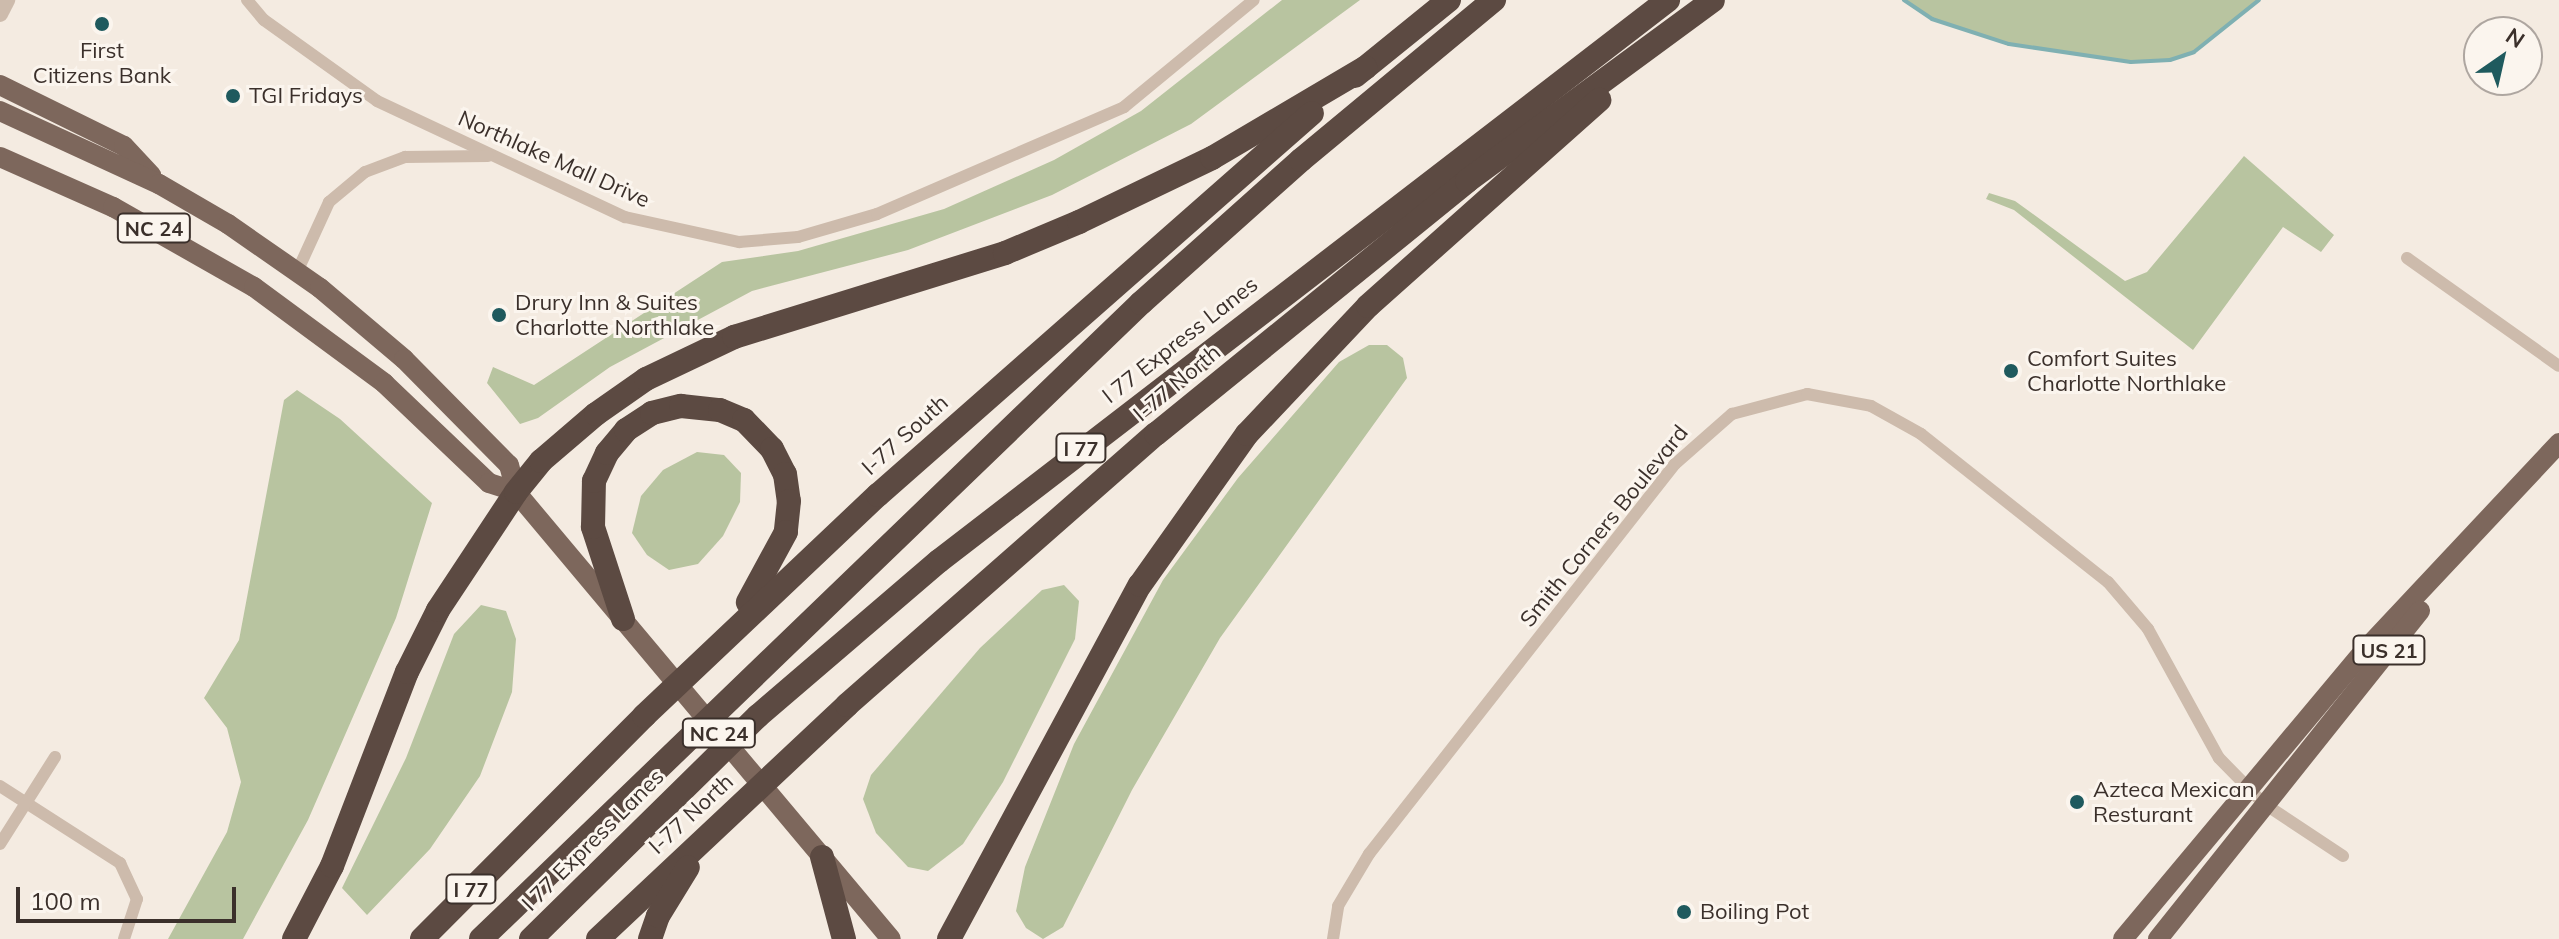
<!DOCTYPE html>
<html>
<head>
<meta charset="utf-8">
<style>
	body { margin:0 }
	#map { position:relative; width:2559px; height:939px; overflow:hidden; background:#f4ebe1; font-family:Mulish,sans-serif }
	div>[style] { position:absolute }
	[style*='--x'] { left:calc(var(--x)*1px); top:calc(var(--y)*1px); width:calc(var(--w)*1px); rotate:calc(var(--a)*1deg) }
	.green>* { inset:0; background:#b8c4a0 }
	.stream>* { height:4px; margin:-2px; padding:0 2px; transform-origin:2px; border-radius:2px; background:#7fb0b2 }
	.minor>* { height:12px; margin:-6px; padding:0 6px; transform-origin:6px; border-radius:6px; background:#cdbbac }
	.tertiary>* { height:16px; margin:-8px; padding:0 8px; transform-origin:8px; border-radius:8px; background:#cdbbac }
	.primary>* { height:20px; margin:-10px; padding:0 10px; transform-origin:10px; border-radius:10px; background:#7d675c }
	.motorway>* { height:24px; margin:-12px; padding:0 12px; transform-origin:12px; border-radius:12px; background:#5c4a42 }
	.dots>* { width:22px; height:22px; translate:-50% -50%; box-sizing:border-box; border:4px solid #fbf5ee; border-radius:50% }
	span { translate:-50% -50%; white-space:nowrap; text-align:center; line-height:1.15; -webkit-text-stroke:6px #fbf5ee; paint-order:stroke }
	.shield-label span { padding:2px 6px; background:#fbf5ee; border:2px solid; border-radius:6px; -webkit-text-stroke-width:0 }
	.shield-label { font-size:20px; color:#3b302b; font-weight:700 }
	.poi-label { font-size:22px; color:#3b302b }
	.left { translate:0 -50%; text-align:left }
	.street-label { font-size:22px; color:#3b302b }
	.north { position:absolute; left:2463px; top:16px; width:80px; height:80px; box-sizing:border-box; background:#fbf5ee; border:2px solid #aea6a0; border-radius:50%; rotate:34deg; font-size:22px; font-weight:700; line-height:32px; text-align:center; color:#3b302b }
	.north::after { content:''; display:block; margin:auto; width:28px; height:36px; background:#1f5a5e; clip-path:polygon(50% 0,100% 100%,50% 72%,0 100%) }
	.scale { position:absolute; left:16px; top:887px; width:220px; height:36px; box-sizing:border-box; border:4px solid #3b302b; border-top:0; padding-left:10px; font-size:24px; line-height:28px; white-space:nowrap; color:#3b302b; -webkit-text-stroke:6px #fbf5ee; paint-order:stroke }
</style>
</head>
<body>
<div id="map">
	<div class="green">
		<div style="clip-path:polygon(1282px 0,1360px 0,1191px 124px,1052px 195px,908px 250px,752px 291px,610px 367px,538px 418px,520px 424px,487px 383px,493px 367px,534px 385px,722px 262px,798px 251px,944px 209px,1054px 160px,1141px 111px)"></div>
		<div style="clip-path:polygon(1904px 0,2259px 0,2194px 52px,2170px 60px,2131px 62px,2009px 44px,1932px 19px)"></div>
		<div style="clip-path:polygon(2244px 156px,2334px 235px,2321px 252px,2283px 227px,2193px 350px,2014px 210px,1986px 199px,1989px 193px,2015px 201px,2125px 281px,2147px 272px)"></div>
		<div style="clip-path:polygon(1369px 345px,1387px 345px,1403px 358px,1407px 378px,1220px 638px,1132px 790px,1063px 927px,1043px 939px,1026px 928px,1016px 911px,1025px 867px,1074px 744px,1163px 580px,1238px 478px,1339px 362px)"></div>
		<div style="clip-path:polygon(297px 390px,340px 419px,432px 503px,396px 618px,308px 820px,243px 939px,168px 939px,227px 832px,241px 782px,227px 728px,204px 698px,239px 640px,284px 400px)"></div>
		<div style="clip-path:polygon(697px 452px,724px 455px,741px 473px,740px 502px,723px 536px,698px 564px,669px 570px,647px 555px,632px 533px,641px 496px,663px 470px)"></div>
		<div style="clip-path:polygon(1064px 585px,1079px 601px,1075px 639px,1003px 782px,963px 844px,928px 871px,908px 867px,876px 833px,863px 799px,871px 775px,980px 648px,1042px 590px)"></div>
		<div style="clip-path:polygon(481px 605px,506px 611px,516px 639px,512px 692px,480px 776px,430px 849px,367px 915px,342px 888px,406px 758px,454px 634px)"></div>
	</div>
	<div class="stream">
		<div style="--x:1904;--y:0;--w:34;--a:34"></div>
		<div style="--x:1932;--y:19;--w:81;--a:18"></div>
		<div style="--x:2009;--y:44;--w:123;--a:8.4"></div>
		<div style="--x:2131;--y:62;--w:39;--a:-3"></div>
		<div style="--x:2170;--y:60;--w:25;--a:-18"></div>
		<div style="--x:2194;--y:52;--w:83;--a:-38.7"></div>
	</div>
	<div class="minor">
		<div style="--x:247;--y:0;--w:26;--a:50"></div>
		<div style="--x:264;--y:20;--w:139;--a:35.6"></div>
		<div style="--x:377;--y:101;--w:274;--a:25.1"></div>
		<div style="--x:625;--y:217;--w:117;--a:12.4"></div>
		<div style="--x:739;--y:242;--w:59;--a:-4.8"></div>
		<div style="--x:798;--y:237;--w:82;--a:-16.2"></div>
		<div style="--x:877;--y:214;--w:269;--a:-23.4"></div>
		<div style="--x:1124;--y:107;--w:168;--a:-39.5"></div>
		<div style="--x:2407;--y:258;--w:186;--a:35.4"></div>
		<div style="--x:297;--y:272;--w:77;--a:-65.4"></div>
		<div style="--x:329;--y:202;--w:47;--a:-39.8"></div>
		<div style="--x:365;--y:172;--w:43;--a:-20.6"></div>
		<div style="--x:405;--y:157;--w:83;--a:-0.7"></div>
		<div style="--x:0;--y:786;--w:143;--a:32.7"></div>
		<div style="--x:120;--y:863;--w:40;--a:65"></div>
		<div style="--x:137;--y:899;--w:42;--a:108"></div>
		<div style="--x:0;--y:844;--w:103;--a:-57.7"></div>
		<div style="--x:1333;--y:939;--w:33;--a:-81"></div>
		<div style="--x:1338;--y:906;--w:61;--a:-59.2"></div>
		<div style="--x:1369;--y:854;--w:496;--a:-51.9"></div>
		<div style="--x:1675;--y:464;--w:76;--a:-41.3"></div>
		<div style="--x:1732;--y:414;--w:78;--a:-14.9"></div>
		<div style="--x:1807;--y:394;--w:65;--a:10.6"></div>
		<div style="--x:1871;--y:406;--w:57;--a:29.2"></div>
		<div style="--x:1921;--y:434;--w:238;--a:38.4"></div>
		<div style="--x:2108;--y:582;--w:62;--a:49.6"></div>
		<div style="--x:2148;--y:629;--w:147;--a:61.2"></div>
		<div style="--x:2219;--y:758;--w:63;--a:45.6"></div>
		<div style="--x:2263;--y:803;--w:96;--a:33.5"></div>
	</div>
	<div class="tertiary">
		<div style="--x:0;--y:14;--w:16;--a:-63"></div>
	</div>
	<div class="primary">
		<div style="--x:0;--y:85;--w:138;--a:26.2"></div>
		<div style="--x:124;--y:146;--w:40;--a:47"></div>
		<div style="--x:0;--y:111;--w:175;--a:24.7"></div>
		<div style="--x:159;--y:184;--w:80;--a:30.1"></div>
		<div style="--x:228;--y:224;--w:112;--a:34.8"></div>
		<div style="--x:320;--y:288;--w:110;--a:40.2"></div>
		<div style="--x:404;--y:359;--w:149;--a:45.3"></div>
		<div style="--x:509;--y:465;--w:28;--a:75"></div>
		<div style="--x:516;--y:492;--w:583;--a:50.01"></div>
		<div style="--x:0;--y:157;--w:124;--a:23.9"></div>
		<div style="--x:113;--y:207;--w:162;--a:29.6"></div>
		<div style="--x:254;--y:287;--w:162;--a:36.4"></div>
		<div style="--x:384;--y:383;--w:145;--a:43.6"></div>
		<div style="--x:489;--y:483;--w:28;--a:18"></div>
		<div style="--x:2123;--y:939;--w:373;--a:-50.1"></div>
		<div style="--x:2362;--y:653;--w:288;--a:-46.8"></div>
		<div style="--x:2158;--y:939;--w:420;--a:-51.4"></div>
	</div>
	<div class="motorway">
		<div style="--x:1355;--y:76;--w:121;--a:-39"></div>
		<div style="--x:623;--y:619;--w:97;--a:-108.1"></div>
		<div style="--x:593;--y:527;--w:46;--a:-88.8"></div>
		<div style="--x:594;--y:481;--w:31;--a:-65"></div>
		<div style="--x:607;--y:453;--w:30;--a:-50"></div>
		<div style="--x:626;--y:430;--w:31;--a:-33"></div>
		<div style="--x:652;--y:413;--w:30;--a:-14"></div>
		<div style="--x:681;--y:406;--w:39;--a:6"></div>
		<div style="--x:720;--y:410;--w:26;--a:23"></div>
		<div style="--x:744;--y:420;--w:40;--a:46"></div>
		<div style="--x:772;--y:449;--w:28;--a:63"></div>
		<div style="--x:785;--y:474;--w:27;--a:82"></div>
		<div style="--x:789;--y:501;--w:31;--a:96"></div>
		<div style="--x:786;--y:532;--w:80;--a:118.5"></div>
		<div style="--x:822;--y:857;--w:85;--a:75"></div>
		<div style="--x:294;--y:939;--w:82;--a:-62.5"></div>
		<div style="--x:332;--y:866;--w:208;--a:-68.9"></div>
		<div style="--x:407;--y:672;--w:69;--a:-63.4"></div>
		<div style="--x:438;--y:610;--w:141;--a:-56.5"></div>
		<div style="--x:516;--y:492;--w:40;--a:-51"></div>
		<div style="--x:541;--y:461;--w:72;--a:-40.5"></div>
		<div style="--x:596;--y:414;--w:61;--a:-35"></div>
		<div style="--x:646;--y:379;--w:98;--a:-25.5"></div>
		<div style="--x:734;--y:337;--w:284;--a:-17.2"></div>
		<div style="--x:1005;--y:253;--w:80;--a:-22.7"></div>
		<div style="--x:1079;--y:222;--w:148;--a:-25.7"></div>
		<div style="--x:1212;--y:158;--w:178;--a:-30.5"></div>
		<div style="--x:422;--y:939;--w:315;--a:-45.1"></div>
		<div style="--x:644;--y:716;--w:322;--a:-43.4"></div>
		<div style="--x:878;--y:495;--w:578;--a:-41.35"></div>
		<div style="--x:481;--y:939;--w:917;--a:-43.94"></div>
		<div style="--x:1141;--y:303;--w:215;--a:-41.8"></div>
		<div style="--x:1301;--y:160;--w:251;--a:-39.7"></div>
		<div style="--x:531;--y:939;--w:318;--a:-44.5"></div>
		<div style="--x:758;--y:716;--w:238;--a:-40.6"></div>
		<div style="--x:939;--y:561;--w:920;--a:-37.58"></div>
		<div style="--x:598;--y:939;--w:342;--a:-43.2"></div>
		<div style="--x:847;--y:705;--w:411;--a:-41.3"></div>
		<div style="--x:1156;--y:434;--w:401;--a:-39.1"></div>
		<div style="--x:1467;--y:181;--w:305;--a:-36.3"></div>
		<div style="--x:650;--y:939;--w:24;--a:-71"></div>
		<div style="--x:658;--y:916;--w:57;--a:-58.5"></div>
		<div style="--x:949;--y:939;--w:402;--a:-61.7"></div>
		<div style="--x:1140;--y:585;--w:185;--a:-54.7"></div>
		<div style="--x:1247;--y:434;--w:176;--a:-46.6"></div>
		<div style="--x:1368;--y:306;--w:310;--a:-41.7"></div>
	</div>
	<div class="dots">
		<div style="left:102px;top:24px;background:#1f5a5e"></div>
		<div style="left:233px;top:96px;background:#1f5a5e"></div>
		<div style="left:499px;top:315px;background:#1f5a5e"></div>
		<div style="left:2011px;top:371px;background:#1f5a5e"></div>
		<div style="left:2077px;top:802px;background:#1f5a5e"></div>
		<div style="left:1684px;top:912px;background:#1f5a5e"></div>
	</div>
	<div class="shield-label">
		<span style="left:154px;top:228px">NC 24</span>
		<span style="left:1081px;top:448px">I 77</span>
		<span style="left:2389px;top:650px">US 21</span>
		<span style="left:719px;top:733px">NC 24</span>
		<span style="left:471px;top:889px">I 77</span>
	</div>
	<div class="poi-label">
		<span style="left:102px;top:63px">First<br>Citizens Bank</span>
		<span class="left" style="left:249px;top:96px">TGI Fridays</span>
		<span class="left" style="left:515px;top:315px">Drury Inn &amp; Suites<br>Charlotte Northlake</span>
		<span class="left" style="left:2027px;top:371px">Comfort Suites<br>Charlotte Northlake</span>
		<span class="left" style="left:2093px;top:802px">Azteca Mexican<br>Resturant</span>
		<span class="left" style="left:1700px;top:912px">Boiling Pot</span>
	</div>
	<div class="street-label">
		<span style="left:554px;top:159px;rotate:24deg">Northlake Mall Drive</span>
		<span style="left:1180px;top:340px;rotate:-38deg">I 77 Express Lanes</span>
		<span style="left:1177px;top:383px;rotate:-40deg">I-77 North</span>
		<span style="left:905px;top:435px;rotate:-42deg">I-77 South</span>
		<span style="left:1604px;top:526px;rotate:-51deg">Smith Corners Boulevard</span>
		<span style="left:691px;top:814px;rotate:-43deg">I-77 North</span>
		<span style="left:593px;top:840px;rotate:-45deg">I 77 Express Lanes</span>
	</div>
	<div class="north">N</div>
	<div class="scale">100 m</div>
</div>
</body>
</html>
